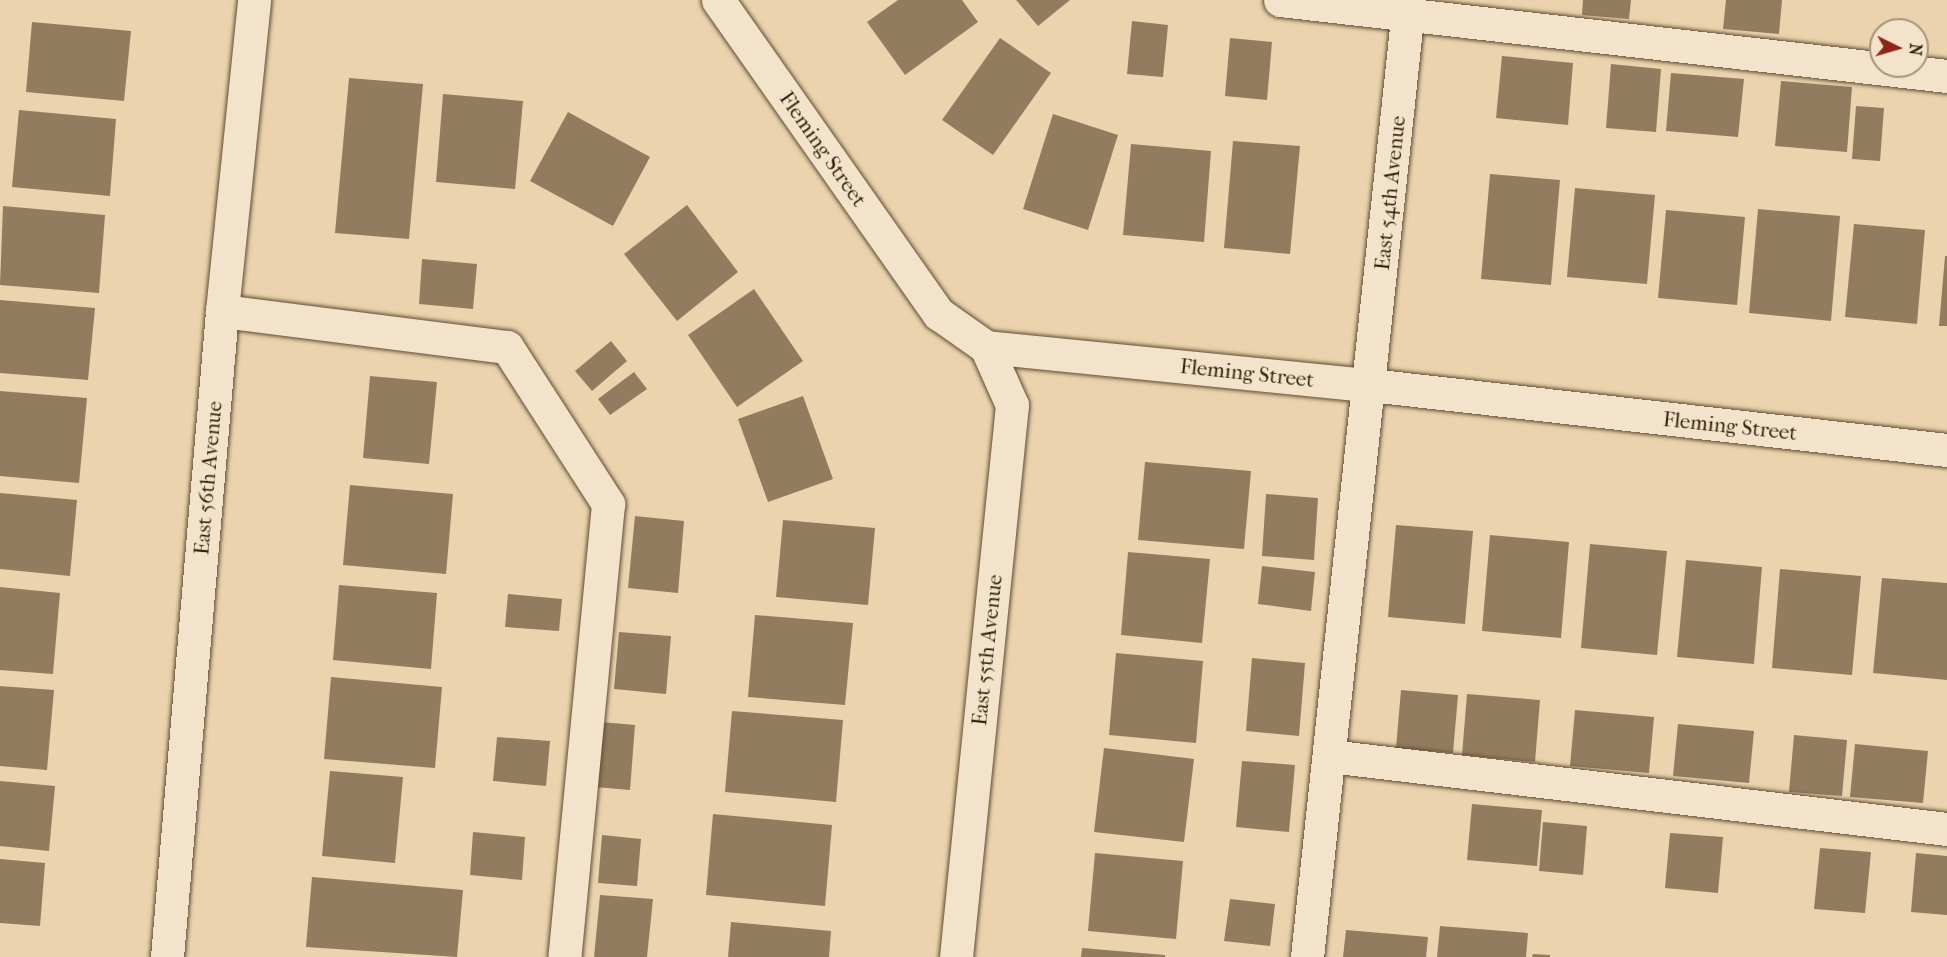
<!DOCTYPE html>
<html>
<head>
<meta charset="utf-8">
<style>
	body { margin:0 }
	#map { position:relative; width:1947px; height:957px; overflow:hidden; background:#ebd4ad; font-family:"IM FELL French Canon",serif }
	div>[style] { position:absolute }
	[style*='--x'] { left:calc(var(--x)*1px); top:calc(var(--y)*1px); width:calc(var(--w)*1px); rotate:calc(var(--a)*1deg) }
	.building>* { inset:0; background:#927c5f }
	.roads { filter:drop-shadow(0 0 2px #604b34) drop-shadow(0 0 2px #604b34) }
	.minor>* { height:33px; margin:-16.5px; padding:0 16.5px; transform-origin:16.5px; border-radius:16.5px; background:#f2e3ca }
	span { translate:-50% -50%; white-space:nowrap; text-align:center; line-height:1.15; -webkit-text-stroke:4.5px #f2e3ca; paint-order:stroke }
	.street-label { font-size:21px; color:#321d0b }
	.north { position:absolute; left:1869px; top:18px; width:60px; height:60px; box-sizing:border-box; background:#f2e3ca; border:2px solid #a5947e; border-radius:50%; rotate:95deg; font-size:16px; font-weight:700; line-height:24px; text-align:center; color:#321d0b }
	.north::after { content:''; display:block; margin:auto; width:21px; height:27px; background:#8f2418; clip-path:polygon(50% 0,100% 100%,50% 72%,0 100%) }
</style>
</head>
<body>
<div id="map">
	<div class="building">
		<div style="clip-path:polygon(898px 0,962px 0,978px 22px,905px 75px,867px 22px)"></div>
		<div style="clip-path:polygon(1016px 0,1070px 0,1038px 26px)"></div>
		<div style="clip-path:polygon(1583px 0,1631px 0,1629px 19px,1582px 15px)"></div>
		<div style="clip-path:polygon(1726px 0,1782px 0,1779px 34px,1723px 29px)"></div>
		<div style="clip-path:polygon(1132px 21px,1168px 25px,1163px 77px,1127px 74px)"></div>
		<div style="clip-path:polygon(32px 22px,131px 31px,124px 101px,26px 92px)"></div>
		<div style="clip-path:polygon(1000px 38px,1051px 73px,993px 155px,942px 120px)"></div>
		<div style="clip-path:polygon(1230px 38px,1272px 42px,1267px 100px,1225px 96px)"></div>
		<div style="clip-path:polygon(1502px 56px,1573px 63px,1568px 125px,1496px 118px)"></div>
		<div style="clip-path:polygon(1611px 64px,1661px 69px,1656px 132px,1606px 128px)"></div>
		<div style="clip-path:polygon(1671px 73px,1744px 79px,1738px 137px,1666px 131px)"></div>
		<div style="clip-path:polygon(349px 78px,423px 84px,409px 239px,335px 233px)"></div>
		<div style="clip-path:polygon(1781px 81px,1852px 87px,1847px 152px,1775px 146px)"></div>
		<div style="clip-path:polygon(443px 94px,523px 101px,515px 189px,436px 182px)"></div>
		<div style="clip-path:polygon(1856px 106px,1884px 108px,1880px 161px,1852px 159px)"></div>
		<div style="clip-path:polygon(19px 110px,116px 119px,110px 196px,12px 187px)"></div>
		<div style="clip-path:polygon(568px 112px,650px 157px,613px 226px,530px 181px)"></div>
		<div style="clip-path:polygon(1053px 114px,1118px 135px,1088px 230px,1023px 209px)"></div>
		<div style="clip-path:polygon(1233px 141px,1300px 146px,1290px 254px,1224px 248px)"></div>
		<div style="clip-path:polygon(1131px 144px,1211px 151px,1204px 242px,1123px 235px)"></div>
		<div style="clip-path:polygon(1490px 174px,1560px 180px,1551px 285px,1481px 279px)"></div>
		<div style="clip-path:polygon(1575px 188px,1655px 195px,1647px 284px,1567px 277px)"></div>
		<div style="clip-path:polygon(687px 205px,738px 272px,677px 321px,624px 254px)"></div>
		<div style="clip-path:polygon(3px 206px,105px 215px,99px 293px,0 285px)"></div>
		<div style="clip-path:polygon(1758px 209px,1840px 216px,1831px 321px,1749px 313px)"></div>
		<div style="clip-path:polygon(1666px 210px,1745px 217px,1737px 305px,1658px 298px)"></div>
		<div style="clip-path:polygon(1854px 224px,1925px 230px,1917px 324px,1845px 317px)"></div>
		<div style="clip-path:polygon(1945px 256px,1947px 256px,1947px 326px,1939px 326px)"></div>
		<div style="clip-path:polygon(422px 259px,477px 264px,473px 309px,419px 304px)"></div>
		<div style="clip-path:polygon(754px 289px,803px 361px,737px 407px,688px 335px)"></div>
		<div style="clip-path:polygon(0 300px,95px 308px,88px 380px,0 373px)"></div>
		<div style="clip-path:polygon(611px 341px,627px 361px,592px 391px,575px 371px)"></div>
		<div style="clip-path:polygon(634px 372px,647px 389px,610px 415px,598px 399px)"></div>
		<div style="clip-path:polygon(370px 376px,437px 382px,429px 464px,363px 458px)"></div>
		<div style="clip-path:polygon(0 391px,87px 398px,79px 483px,0 476px)"></div>
		<div style="clip-path:polygon(803px 396px,833px 479px,768px 502px,738px 419px)"></div>
		<div style="clip-path:polygon(1145px 462px,1251px 471px,1244px 549px,1138px 540px)"></div>
		<div style="clip-path:polygon(350px 485px,453px 494px,446px 574px,343px 565px)"></div>
		<div style="clip-path:polygon(0 493px,77px 500px,70px 576px,0 569px)"></div>
		<div style="clip-path:polygon(1266px 494px,1318px 498px,1314px 560px,1262px 556px)"></div>
		<div style="clip-path:polygon(635px 516px,684px 521px,678px 593px,628px 588px)"></div>
		<div style="clip-path:polygon(783px 520px,875px 528px,868px 605px,776px 597px)"></div>
		<div style="clip-path:polygon(1396px 525px,1473px 531px,1465px 624px,1388px 617px)"></div>
		<div style="clip-path:polygon(1490px 535px,1569px 542px,1561px 638px,1482px 631px)"></div>
		<div style="clip-path:polygon(1590px 544px,1667px 551px,1657px 655px,1581px 648px)"></div>
		<div style="clip-path:polygon(1128px 552px,1210px 559px,1202px 643px,1121px 635px)"></div>
		<div style="clip-path:polygon(1686px 560px,1762px 567px,1754px 664px,1677px 657px)"></div>
		<div style="clip-path:polygon(1262px 566px,1315px 572px,1311px 611px,1258px 604px)"></div>
		<div style="clip-path:polygon(1780px 569px,1861px 576px,1852px 675px,1772px 668px)"></div>
		<div style="clip-path:polygon(1882px 578px,1947px 583px,1947px 680px,1873px 673px)"></div>
		<div style="clip-path:polygon(339px 585px,437px 593px,431px 669px,333px 660px)"></div>
		<div style="clip-path:polygon(0 587px,60px 593px,53px 674px,0 670px)"></div>
		<div style="clip-path:polygon(508px 594px,562px 599px,559px 631px,505px 627px)"></div>
		<div style="clip-path:polygon(755px 615px,853px 623px,845px 705px,748px 697px)"></div>
		<div style="clip-path:polygon(619px 632px,671px 636px,666px 694px,614px 689px)"></div>
		<div style="clip-path:polygon(1116px 653px,1203px 661px,1196px 743px,1109px 735px)"></div>
		<div style="clip-path:polygon(1252px 658px,1305px 663px,1299px 736px,1246px 731px)"></div>
		<div style="clip-path:polygon(331px 677px,442px 687px,435px 768px,324px 759px)"></div>
		<div style="clip-path:polygon(0 686px,54px 690px,47px 770px,0 766px)"></div>
		<div style="clip-path:polygon(1401px 690px,1458px 695px,1453px 753px,1396px 748px)"></div>
		<div style="clip-path:polygon(1467px 694px,1540px 700px,1535px 762px,1462px 755px)"></div>
		<div style="clip-path:polygon(1575px 710px,1654px 717px,1649px 773px,1570px 766px)"></div>
		<div style="clip-path:polygon(732px 711px,843px 720px,836px 802px,725px 792px)"></div>
		<div style="clip-path:polygon(601px 722px,635px 725px,630px 790px,595px 787px)"></div>
		<div style="clip-path:polygon(1678px 724px,1754px 731px,1749px 783px,1673px 776px)"></div>
		<div style="clip-path:polygon(1794px 735px,1847px 740px,1842px 796px,1789px 792px)"></div>
		<div style="clip-path:polygon(497px 737px,550px 741px,546px 786px,493px 781px)"></div>
		<div style="clip-path:polygon(1855px 744px,1928px 751px,1923px 803px,1850px 797px)"></div>
		<div style="clip-path:polygon(1104px 748px,1194px 759px,1184px 842px,1094px 832px)"></div>
		<div style="clip-path:polygon(1242px 761px,1295px 765px,1289px 832px,1236px 827px)"></div>
		<div style="clip-path:polygon(330px 771px,403px 777px,395px 863px,322px 856px)"></div>
		<div style="clip-path:polygon(0 781px,55px 786px,49px 851px,0 846px)"></div>
		<div style="clip-path:polygon(1472px 804px,1542px 810px,1537px 866px,1467px 860px)"></div>
		<div style="clip-path:polygon(713px 814px,832px 825px,825px 906px,706px 895px)"></div>
		<div style="clip-path:polygon(1543px 822px,1587px 826px,1583px 875px,1539px 871px)"></div>
		<div style="clip-path:polygon(473px 832px,525px 837px,522px 880px,470px 875px)"></div>
		<div style="clip-path:polygon(1670px 833px,1723px 837px,1718px 893px,1665px 888px)"></div>
		<div style="clip-path:polygon(602px 835px,641px 839px,637px 886px,598px 883px)"></div>
		<div style="clip-path:polygon(1820px 848px,1871px 852px,1865px 913px,1814px 909px)"></div>
		<div style="clip-path:polygon(1095px 853px,1183px 861px,1176px 939px,1088px 931px)"></div>
		<div style="clip-path:polygon(1916px 853px,1947px 856px,1947px 915px,1911px 912px)"></div>
		<div style="clip-path:polygon(0 859px,45px 863px,40px 926px,0 923px)"></div>
		<div style="clip-path:polygon(312px 877px,463px 890px,457px 957px,306px 947px)"></div>
		<div style="clip-path:polygon(600px 895px,653px 899px,647px 957px,594px 957px)"></div>
		<div style="clip-path:polygon(1230px 899px,1275px 904px,1270px 946px,1224px 941px)"></div>
		<div style="clip-path:polygon(731px 922px,831px 931px,829px 957px,728px 957px)"></div>
		<div style="clip-path:polygon(1440px 926px,1528px 933px,1526px 957px,1437px 957px)"></div>
		<div style="clip-path:polygon(1346px 930px,1428px 937px,1426px 957px,1343px 957px)"></div>
		<div style="clip-path:polygon(1082px 948px,1165px 955px,1165px 957px,1081px 957px)"></div>
		<div style="clip-path:polygon(1533px 954px,1550px 955px,1550px 957px,1532px 957px)"></div>
	</div>
	<div class="roads">
		<div class="minor">
			<div style="--x:718;--y:0;--w:384;--a:54.9"></div>
			<div style="--x:939;--y:314;--w:57;--a:35.1"></div>
			<div style="--x:986;--y:347;--w:386;--a:5.7"></div>
			<div style="--x:1370;--y:385;--w:581;--a:6.43"></div>
			<div style="--x:1280;--y:0;--w:671;--a:6.5"></div>
			<div style="--x:222;--y:311;--w:287;--a:7.2"></div>
			<div style="--x:507;--y:347;--w:187;--a:57.2"></div>
			<div style="--x:608;--y:504;--w:455;--a:95.5"></div>
			<div style="--x:1329;--y:756;--w:622;--a:6.74"></div>
			<div style="--x:167;--y:957;--w:648;--a:-85.13"></div>
			<div style="--x:222;--y:311;--w:313;--a:-84.1"></div>
			<div style="--x:956;--y:957;--w:555;--a:-84.21"></div>
			<div style="--x:1012;--y:405;--w:64;--a:-114.1"></div>
			<div style="--x:1307;--y:957;--w:962;--a:-83.92"></div>
		</div>
	</div>
	<div class="street-label">
		<span style="left:823px;top:149px;rotate:55deg">Fleming Street</span>
		<span style="left:1390px;top:193px;rotate:-84deg">East 54th Avenue</span>
		<span style="left:1247px;top:373px;rotate:6deg">Fleming Street</span>
		<span style="left:1730px;top:426px;rotate:6deg">Fleming Street</span>
		<span style="left:208px;top:478px;rotate:-85deg">East 56th Avenue</span>
		<span style="left:987px;top:650px;rotate:-84deg">East 55th Avenue</span>
	</div>
	<div class="north">N</div>
</div>
</body>
</html>
